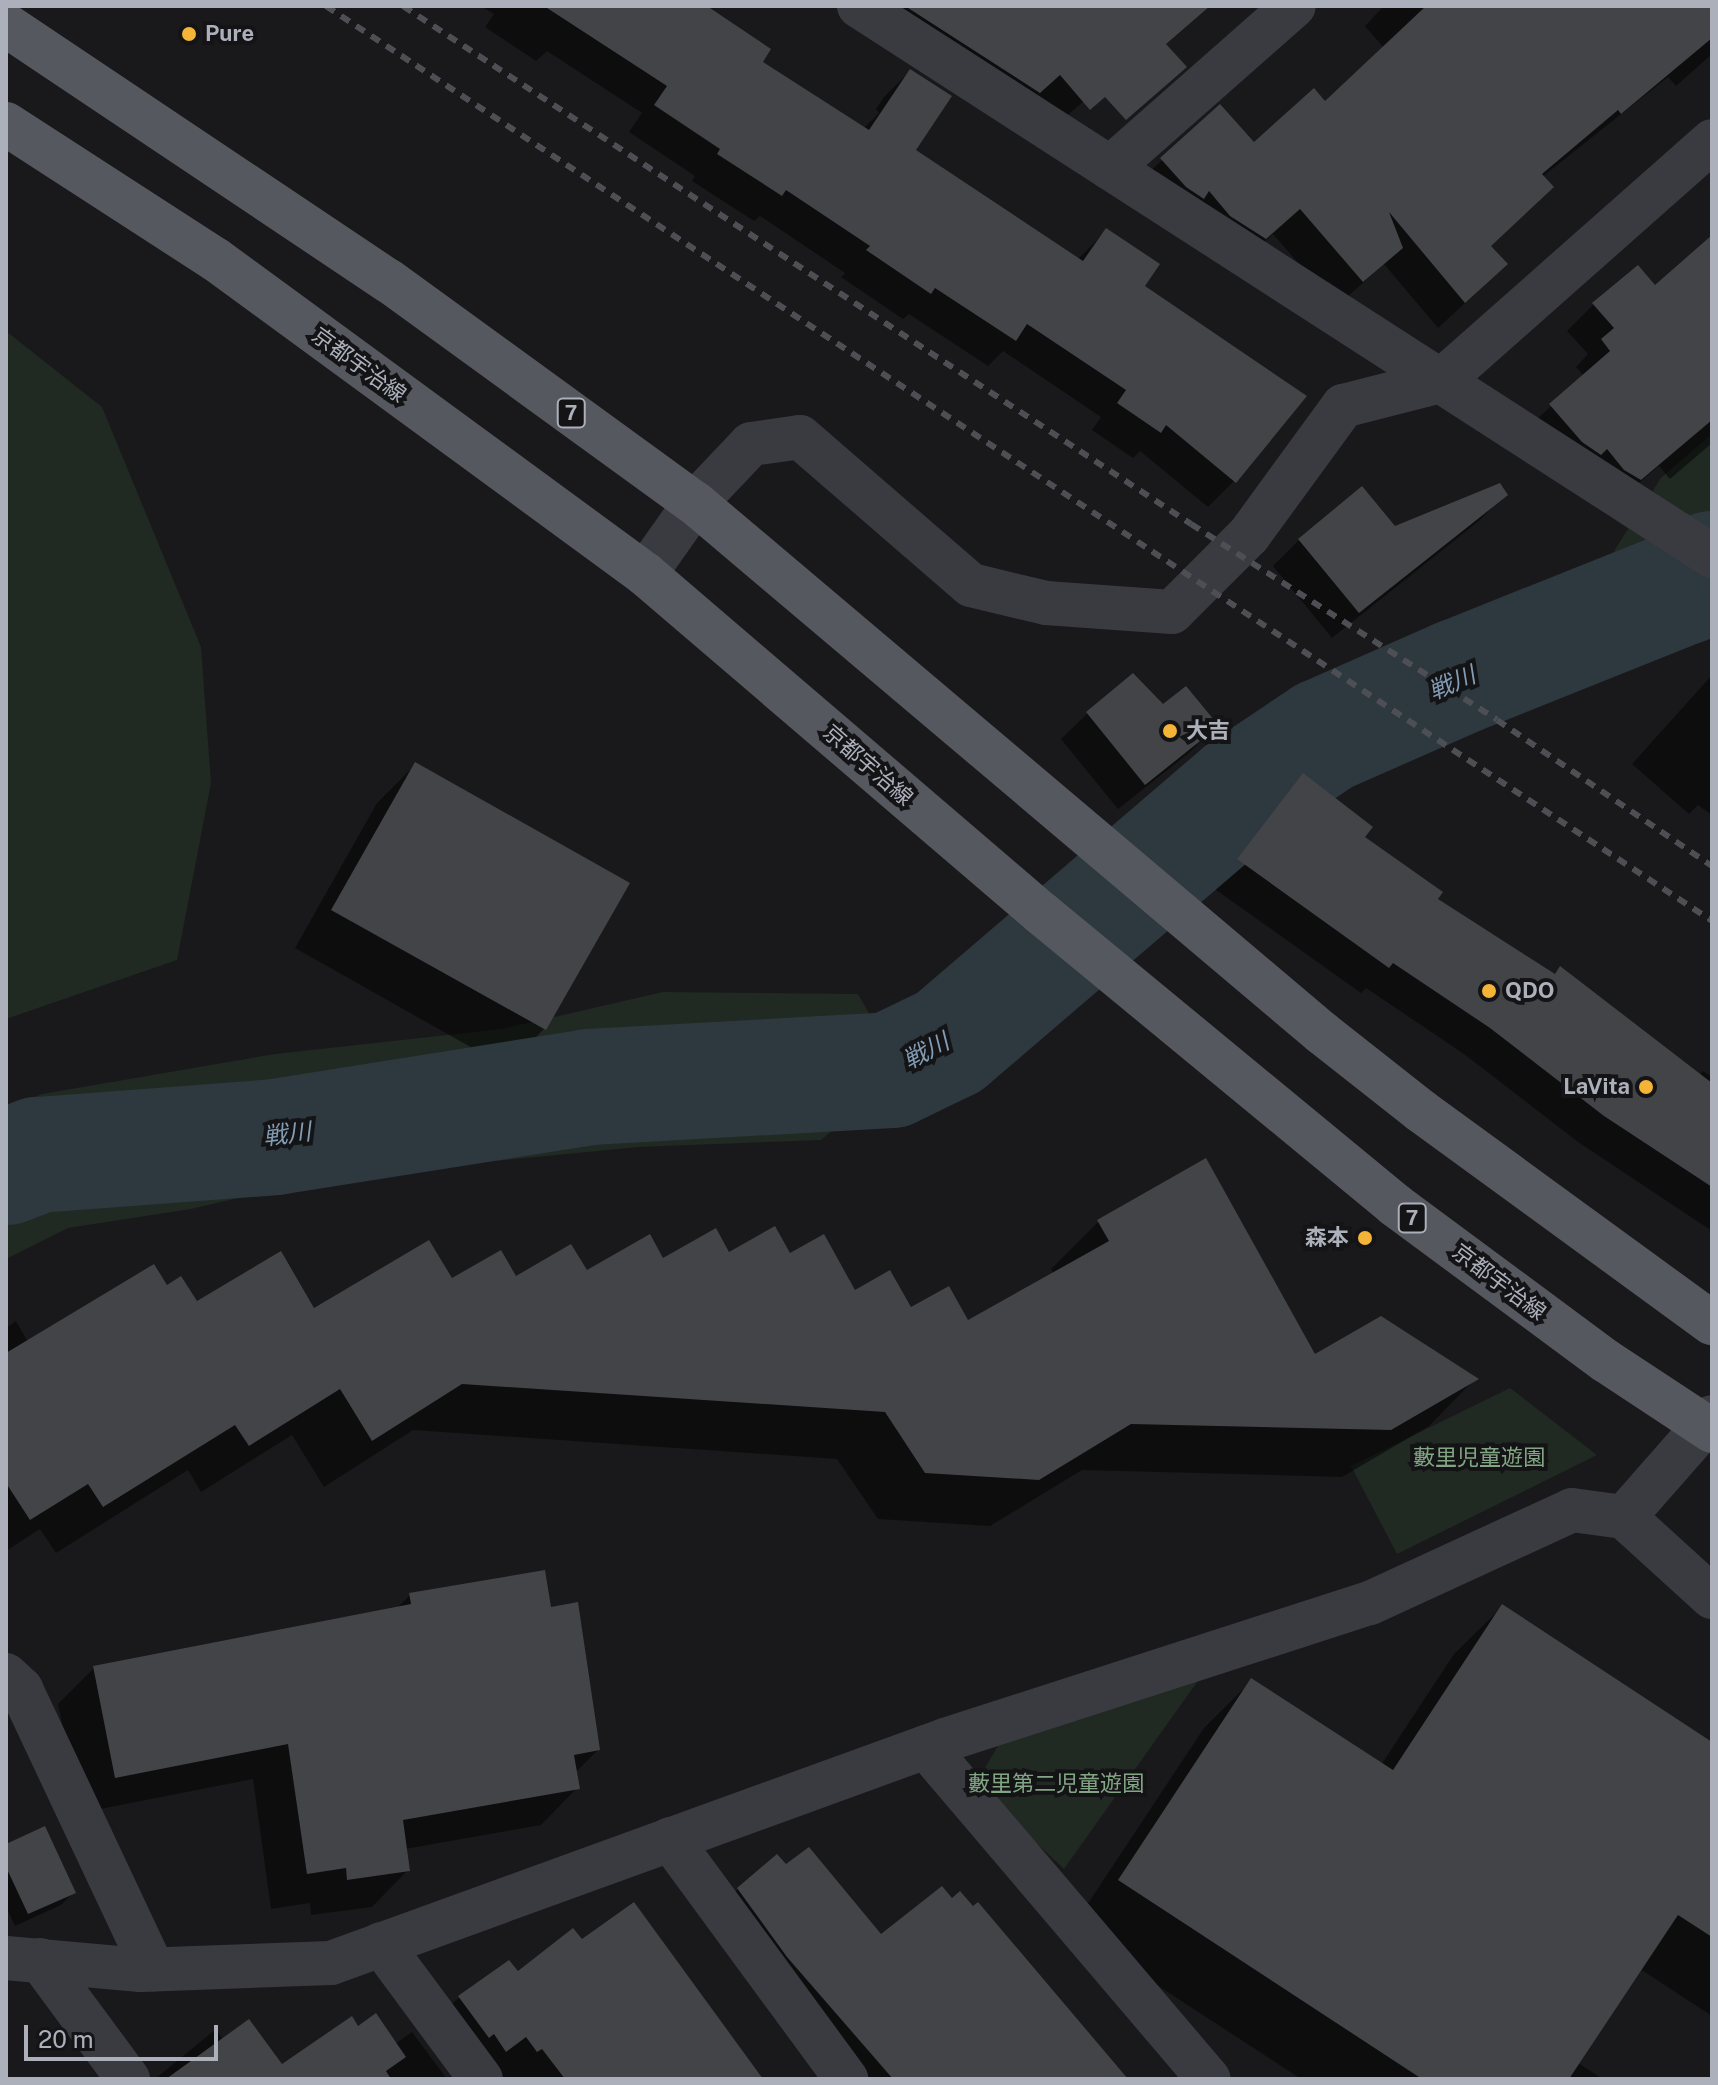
<!DOCTYPE html>
<html>
<head>
<meta charset="utf-8">
<style>
	body { margin:0 }
	#map { position:relative; width:1718px; height:2085px; overflow:hidden; background:#19191b; font-family:"Public Sans","Noto Sans JP",sans-serif }
	div>[style] { position:absolute }
	[style*='--x'] { left:calc(var(--x)*1px); top:calc(var(--y)*1px); width:calc(var(--w)*1px); rotate:calc(var(--a)*1deg) }
	.green>* { inset:0; background:#202922 }
	.shadow>* { inset:0; background:#0007 }
	.river>* { height:116px; margin:-58px; padding:0 58px; transform-origin:58px; border-radius:58px; background:#2e383f }
	.building>* { inset:0; background:#434448 }
	.minor>* { height:44px; margin:-22px; padding:0 22px; transform-origin:22px; border-radius:22px; background:#3a3b40 }
	.primary>* { height:44px; margin:-22px; padding:0 22px; transform-origin:22px; border-radius:22px; background:#56585f }
	.rail>* { height:6px; margin-top:-3px; transform-origin:0; background:repeating-linear-gradient(90deg,#4d4f55 0 10px,transparent 0 18px) }
	.dots>* { width:22px; height:22px; translate:-50% -50%; box-sizing:border-box; border:4px solid #141416; border-radius:50% }
	span { translate:-50% -50%; white-space:nowrap; text-align:center; line-height:1.15; -webkit-text-stroke:8px #141416; paint-order:stroke }
	.shield-label span { padding:2px 6px; background:#141416; border:2px solid; border-radius:6px; -webkit-text-stroke-width:0 }
	.shield-label { font-size:20px; color:#abb0bb; font-weight:700 }
	.poi-label { font-size:22px; color:#abb0bb; font-weight:700 }
	.left { translate:0 -50%; text-align:left }
	.right { translate:-100% -50%; text-align:right }
	.street-label { font-size:22px; color:#abb0bb }
	.park-label { font-size:22px; color:#82a584 }
	.water-label { font-size:24px; color:#829db5; font-style:italic }
	.frame { position:absolute; inset:0; border:8px solid #abb0bb; pointer-events:none }
	.scale { position:absolute; left:24px; top:2025px; width:194px; height:36px; box-sizing:border-box; border:4px solid #abb0bb; border-top:0; padding-left:10px; font-size:24px; line-height:28px; white-space:nowrap; color:#abb0bb; -webkit-text-stroke:6px #141416; paint-order:stroke }
</style>
</head>
<body>
<div id="map">
	<div class="green">
		<div style="clip-path:polygon(6px 331px,102px 407px,201px 647px,211px 783px,177px 960px,6px 1019px)"></div>
		<div style="clip-path:polygon(1712px 434px,1712px 597px,1689px 606px,1614px 551px,1661px 478px)"></div>
		<div style="clip-path:polygon(663px 992px,858px 994px,890px 1050px,867px 1101px,821px 1140px,638px 1147px,323px 1178px,191px 1209px,68px 1228px,6px 1259px,6px 1110px,42px 1094px,275px 1054px,502px 1029px)"></div>
		<div style="clip-path:polygon(1510px 1388px,1597px 1455px,1397px 1554px,1351px 1466px)"></div>
		<div style="clip-path:polygon(1207px 1668px,1064px 1869px,975px 1785px,999px 1744px)"></div>
	</div>
	<div class="shadow">
		<div style="clip-path:polygon(481px 6px,703px 6px,760px 62px,863px 129px,879px 113px,876px 109px,884px 97px,910px 71px,914px 150px,1077px 260px,1106px 231px,1142px 287px,1234px 481px,1208px 507px,1140px 451px,1133px 458px,1092px 430px,1101px 417px,1003px 351px,988px 366px,909px 314px,903px 319px,841px 277px,845px 273px,760px 216px,754px 221px,692px 181px,695px 176px,629px 132px,642px 113px,547px 51px,536px 61px,485px 27px,494px 14px)"></div>
		<div style="clip-path:polygon(880px 6px,1194px 6px,1055px 126px)"></div>
		<div style="clip-path:polygon(1384px 6px,1712px 6px,1712px 54px,1676px 86px,1668px 77px,1542px 177px,1489px 247px,1479px 290px,1438px 328px,1384px 264px,1336px 307px,1273px 234px,1239px 264px,1135px 185px,1220px 107px,1254px 145px,1325px 104px,1384px 48px,1365px 26px)"></div>
		<div style="clip-path:polygon(1712px 238px,1712px 443px,1670px 479px,1659px 466px,1613px 505px,1524px 431px,1584px 376px,1576px 367px,1588px 354px,1567px 331px,1594px 304px,1654px 288px)"></div>
		<div style="clip-path:polygon(1505px 494px,1479px 521px,1332px 638px,1273px 566px,1299px 540px,1395px 528px)"></div>
		<div style="clip-path:polygon(1712px 675px,1712px 815px,1698px 805px,1689px 814px,1632px 764px)"></div>
		<div style="clip-path:polygon(1163px 707px,1216px 726px,1190px 752px,1118px 809px,1061px 739px,1088px 713px)"></div>
		<div style="clip-path:polygon(415px 765px,627px 884px,544px 1029px,506px 1067px,295px 948px,377px 803px)"></div>
		<div style="clip-path:polygon(1303px 776px,1362px 838px,1435px 899px,1699px 1075px,1703px 1071px,1712px 1077px,1712px 1231px,1578px 1142px,1464px 1054px,1366px 988px,1361px 993px,1212px 887px,1277px 802px)"></div>
		<div style="clip-path:polygon(1099px 1221px,1314px 1357px,1475px 1379px,1429px 1426px,1342px 1477px,1082px 1470px,990px 1526px,878px 1519px,837px 1459px,413px 1430px,324px 1487px,292px 1435px,201px 1492px,188px 1470px,56px 1553px,40px 1529px,6px 1551px,6px 1328px,16px 1321px,28px 1342px,166px 1288px,196px 1304px,314px 1310px,451px 1281px,586px 1273px,729px 1254px,789px 1256px,854px 1292px,967px 1322px,1054px 1274px,1051px 1269px)"></div>
		<div style="clip-path:polygon(410px 1595px,549px 1609px,598px 1750px,575px 1773px,577px 1788px,541px 1825px,405px 1849px,408px 1870px,372px 1907px,311px 1915px,310px 1903px,271px 1909px,253px 1779px,80px 1813px,58px 1704px,94px 1668px,396px 1609px)"></div>
		<div style="clip-path:polygon(1502px 1607px,1712px 1744px,1712px 2016px,1640px 1969px,1578px 2063px,1603px 2079px,1301px 2079px,1071px 1929px,1204px 1728px,1252px 1680px,1381px 1765px,1454px 1654px)"></div>
		<div style="clip-path:polygon(6px 1846px,74px 1892px,61px 1905px,15px 1926px,6px 1907px)"></div>
		<div style="clip-path:polygon(786px 1867px,881px 1936px,1128px 2079px,842px 2079px,712px 1915px,738px 1889px)"></div>
		<div style="clip-path:polygon(582px 1942px,761px 2079px,464px 2079px,428px 2028px,455px 2001px,509px 1963px,517px 1974px)"></div>
		<div style="clip-path:polygon(216px 2029px,223px 2040px,282px 2067px,357px 2029px,395px 2044px,412px 2032px,447px 2079px,155px 2079px)"></div>
	</div>
	<div class="river">
		<div style="--x:6;--y:1167;--w:34;--a:-21"></div>
		<div style="--x:38;--y:1155;--w:238;--a:-4.3"></div>
		<div style="--x:275;--y:1137;--w:318;--a:-9"></div>
		<div style="--x:589;--y:1087;--w:302;--a:-3.2"></div>
		<div style="--x:891;--y:1070;--w:64;--a:-25.8"></div>
		<div style="--x:949;--y:1042;--w:386;--a:-40.6"></div>
		<div style="--x:1242;--y:791;--w:99;--a:-33.9"></div>
		<div style="--x:1324;--y:736;--w:146;--a:-23.8"></div>
		<div style="--x:1458;--y:677;--w:245;--a:-21.8"></div>
		<div style="--x:1686;--y:586;--w:31;--a:-33"></div>
	</div>
	<div class="building">
		<div style="clip-path:polygon(544px 6px,707px 6px,771px 49px,763px 62px,869px 130px,910px 69px,952px 96px,916px 150px,1083px 261px,1106px 228px,1160px 264px,1145px 286px,1307px 396px,1236px 483px,1166px 425px,1161px 433px,1117px 403px,1126px 390px,1027px 324px,1016px 341px,935px 288px,931px 294px,866px 250px,870px 246px,786px 190px,782px 196px,717px 154px,720px 149px,654px 105px,667px 86px)"></div>
		<div style="clip-path:polygon(905px 6px,1210px 6px,1166px 44px,1187px 67px,1126px 120px,1105px 97px,1090px 110px,1060px 75px,1040px 93px)"></div>
		<div style="clip-path:polygon(1426px 6px,1712px 6px,1712px 38px,1621px 114px,1618px 110px,1542px 174px,1554px 187px,1491px 246px,1508px 264px,1465px 303px,1389px 212px,1403px 248px,1363px 282px,1300px 209px,1266px 239px,1230px 216px,1209px 191px,1204px 199px,1186px 187px,1160px 158px,1220px 104px,1254px 142px,1314px 88px,1325px 101px)"></div>
		<div style="clip-path:polygon(1712px 235px,1712px 420px,1641px 480px,1624px 470px,1607px 449px,1601px 455px,1582px 442px,1549px 404px,1610px 351px,1601px 339px,1614px 328px,1592px 303px,1638px 265px,1655px 285px)"></div>
		<div style="clip-path:polygon(1500px 483px,1508px 495px,1359px 613px,1298px 539px,1362px 486px,1395px 526px)"></div>
		<div style="clip-path:polygon(1133px 673px,1163px 704px,1186px 686px,1219px 726px,1145px 785px,1086px 712px)"></div>
		<div style="clip-path:polygon(415px 762px,630px 883px,546px 1030px,331px 910px)"></div>
		<div style="clip-path:polygon(1303px 773px,1373px 827px,1365px 837px,1443px 892px,1438px 899px,1555px 974px,1560px 966px,1712px 1083px,1712px 1187px,1604px 1116px,1490px 1028px,1393px 963px,1389px 968px,1237px 859px)"></div>
		<div style="clip-path:polygon(1206px 1158px,1315px 1354px,1381px 1316px,1479px 1379px,1391px 1430px,1131px 1424px,1039px 1480px,925px 1473px,885px 1412px,462px 1384px,372px 1441px,340px 1389px,249px 1446px,235px 1425px,103px 1507px,88px 1484px,30px 1520px,6px 1483px,6px 1353px,154px 1264px,167px 1285px,181px 1276px,197px 1301px,281px 1251px,314px 1308px,429px 1240px,452px 1278px,501px 1250px,516px 1276px,571px 1244px,587px 1270px,650px 1234px,663px 1258px,716px 1228px,729px 1252px,775px 1226px,790px 1253px,824px 1234px,855px 1290px,890px 1270px,911px 1307px,949px 1286px,968px 1320px,1109px 1241px,1097px 1220px)"></div>
		<div style="clip-path:polygon(545px 1570px,551px 1607px,578px 1602px,600px 1750px,574px 1755px,580px 1789px,403px 1820px,410px 1871px,347px 1880px,346px 1868px,307px 1874px,288px 1744px,115px 1778px,93px 1666px,411px 1604px,409px 1593px)"></div>
		<div style="clip-path:polygon(1502px 1604px,1712px 1742px,1712px 1937px,1678px 1915px,1569px 2079px,1422px 2079px,1118px 1880px,1251px 1678px,1393px 1770px)"></div>
		<div style="clip-path:polygon(45px 1826px,76px 1893px,28px 1914px,6px 1867px,6px 1844px)"></div>
		<div style="clip-path:polygon(809px 1847px,881px 1934px,942px 1886px,952px 1898px,960px 1891px,973px 1906px,978px 1902px,1128px 2079px,893px 2079px,787px 1957px,737px 1888px,777px 1854px,786px 1864px)"></div>
		<div style="clip-path:polygon(634px 1902px,763px 2079px,565px 2079px,542px 2049px,537px 2052px,526px 2037px,506px 2052px,494px 2034px,489px 2038px,458px 1996px,509px 1960px,518px 1971px,573px 1928px,582px 1939px)"></div>
		<div style="clip-path:polygon(376px 2013px,406px 2057px,386px 2071px,391px 2079px,166px 2079px,249px 2019px,282px 2064px,352px 2016px,358px 2026px)"></div>
	</div>
	<div class="minor">
		<div style="--x:859;--y:6;--w:1015;--a:32.81"></div>
		<div style="--x:1110;--y:168;--w:245;--a:-41.4"></div>
		<div style="--x:645;--y:574;--w:87;--a:-54.8"></div>
		<div style="--x:695;--y:503;--w:81;--a:-46.5"></div>
		<div style="--x:751;--y:444;--w:49;--a:-8.1"></div>
		<div style="--x:800;--y:437;--w:226;--a:40.9"></div>
		<div style="--x:971;--y:585;--w:77;--a:13.5"></div>
		<div style="--x:1046;--y:603;--w:126;--a:4.1"></div>
		<div style="--x:1172;--y:612;--w:109;--a:-45"></div>
		<div style="--x:1249;--y:535;--w:160;--a:-53.9"></div>
		<div style="--x:1343;--y:406;--w:101;--a:-14.3"></div>
		<div style="--x:1441;--y:381;--w:362;--a:-41.5"></div>
		<div style="--x:1624;--y:1517;--w:119;--a:42.3"></div>
		<div style="--x:6;--y:1675;--w:21;--a:43"></div>
		<div style="--x:21;--y:1689;--w:310;--a:64.8"></div>
		<div style="--x:926;--y:1747;--w:436;--a:49.6"></div>
		<div style="--x:670;--y:1839;--w:298;--a:53.7"></div>
		<div style="--x:381;--y:1944;--w:168;--a:53.5"></div>
		<div style="--x:6;--y:1958;--w:135;--a:5.1"></div>
		<div style="--x:140;--y:1970;--w:191;--a:-2.1"></div>
		<div style="--x:331;--y:1963;--w:653;--a:-19.96"></div>
		<div style="--x:945;--y:1740;--w:447;--a:-17.9"></div>
		<div style="--x:1370;--y:1603;--w:222;--a:-24.7"></div>
		<div style="--x:1572;--y:1510;--w:52;--a:7.7"></div>
		<div style="--x:1624;--y:1517;--w:133;--a:-48.7"></div>
		<div style="--x:40;--y:1960;--w:148;--a:53.5"></div>
	</div>
	<div class="primary">
		<div style="--x:6;--y:25;--w:461;--a:33.8"></div>
		<div style="--x:389;--y:281;--w:378;--a:36"></div>
		<div style="--x:695;--y:503;--w:821;--a:40.21"></div>
		<div style="--x:1322;--y:1033;--w:126;--a:38.2"></div>
		<div style="--x:1421;--y:1111;--w:360;--a:36.1"></div>
		<div style="--x:6;--y:124;--w:249;--a:32.9"></div>
		<div style="--x:215;--y:259;--w:533;--a:36.22"></div>
		<div style="--x:645;--y:574;--w:521;--a:40.57"></div>
		<div style="--x:1041;--y:913;--w:459;--a:39.5"></div>
		<div style="--x:1395;--y:1205;--w:262;--a:36.5"></div>
		<div style="--x:1606;--y:1361;--w:127;--a:33.4"></div>
	</div>
	<div class="rail">
		<div style="--x:326;--y:6;--w:1661;--a:33.43"></div>
		<div style="--x:403;--y:6;--w:943;--a:33.32"></div>
		<div style="--x:1191;--y:524;--w:363;--a:32.6"></div>
		<div style="--x:1497;--y:720;--w:260;--a:34.2"></div>
	</div>
	<div class="dots">
		<div style="left:189px;top:34px;background:#f3b438"></div>
		<div style="left:1170px;top:731px;background:#f3b438"></div>
		<div style="left:1489px;top:991px;background:#f3b438"></div>
		<div style="left:1646px;top:1087px;background:#f3b438"></div>
		<div style="left:1365px;top:1238px;background:#f3b438"></div>
	</div>
	<div class="shield-label">
		<span style="left:571px;top:413px">7</span>
		<span style="left:1412px;top:1218px">7</span>
	</div>
	<div class="poi-label">
		<span class="left" style="left:205px;top:34px">Pure</span>
		<span class="left" style="left:1186px;top:731px">大吉</span>
		<span class="left" style="left:1505px;top:991px">QDO</span>
		<span class="right" style="left:1630px;top:1087px">LaVita</span>
		<span class="right" style="left:1349px;top:1238px">森本</span>
	</div>
	<div class="street-label">
		<span style="left:359px;top:365px;rotate:36deg">京都宇治線</span>
		<span style="left:868px;top:765px;rotate:41deg">京都宇治線</span>
		<span style="left:1499px;top:1282px;rotate:37deg">京都宇治線</span>
	</div>
	<div class="park-label">
		<span style="left:1479px;top:1458px">藪里児童遊園</span>
		<span style="left:1056px;top:1784px">藪里第二児童遊園</span>
	</div>
	<div class="water-label">
		<span style="left:1452px;top:683px;rotate:-23deg">戦川</span>
		<span style="left:926px;top:1051px;rotate:-28deg">戦川</span>
		<span style="left:287px;top:1134px;rotate:-7deg">戦川</span>
	</div>
	<div class="frame"></div>
	<div class="scale">20 m</div>
</div>
</body>
</html>
